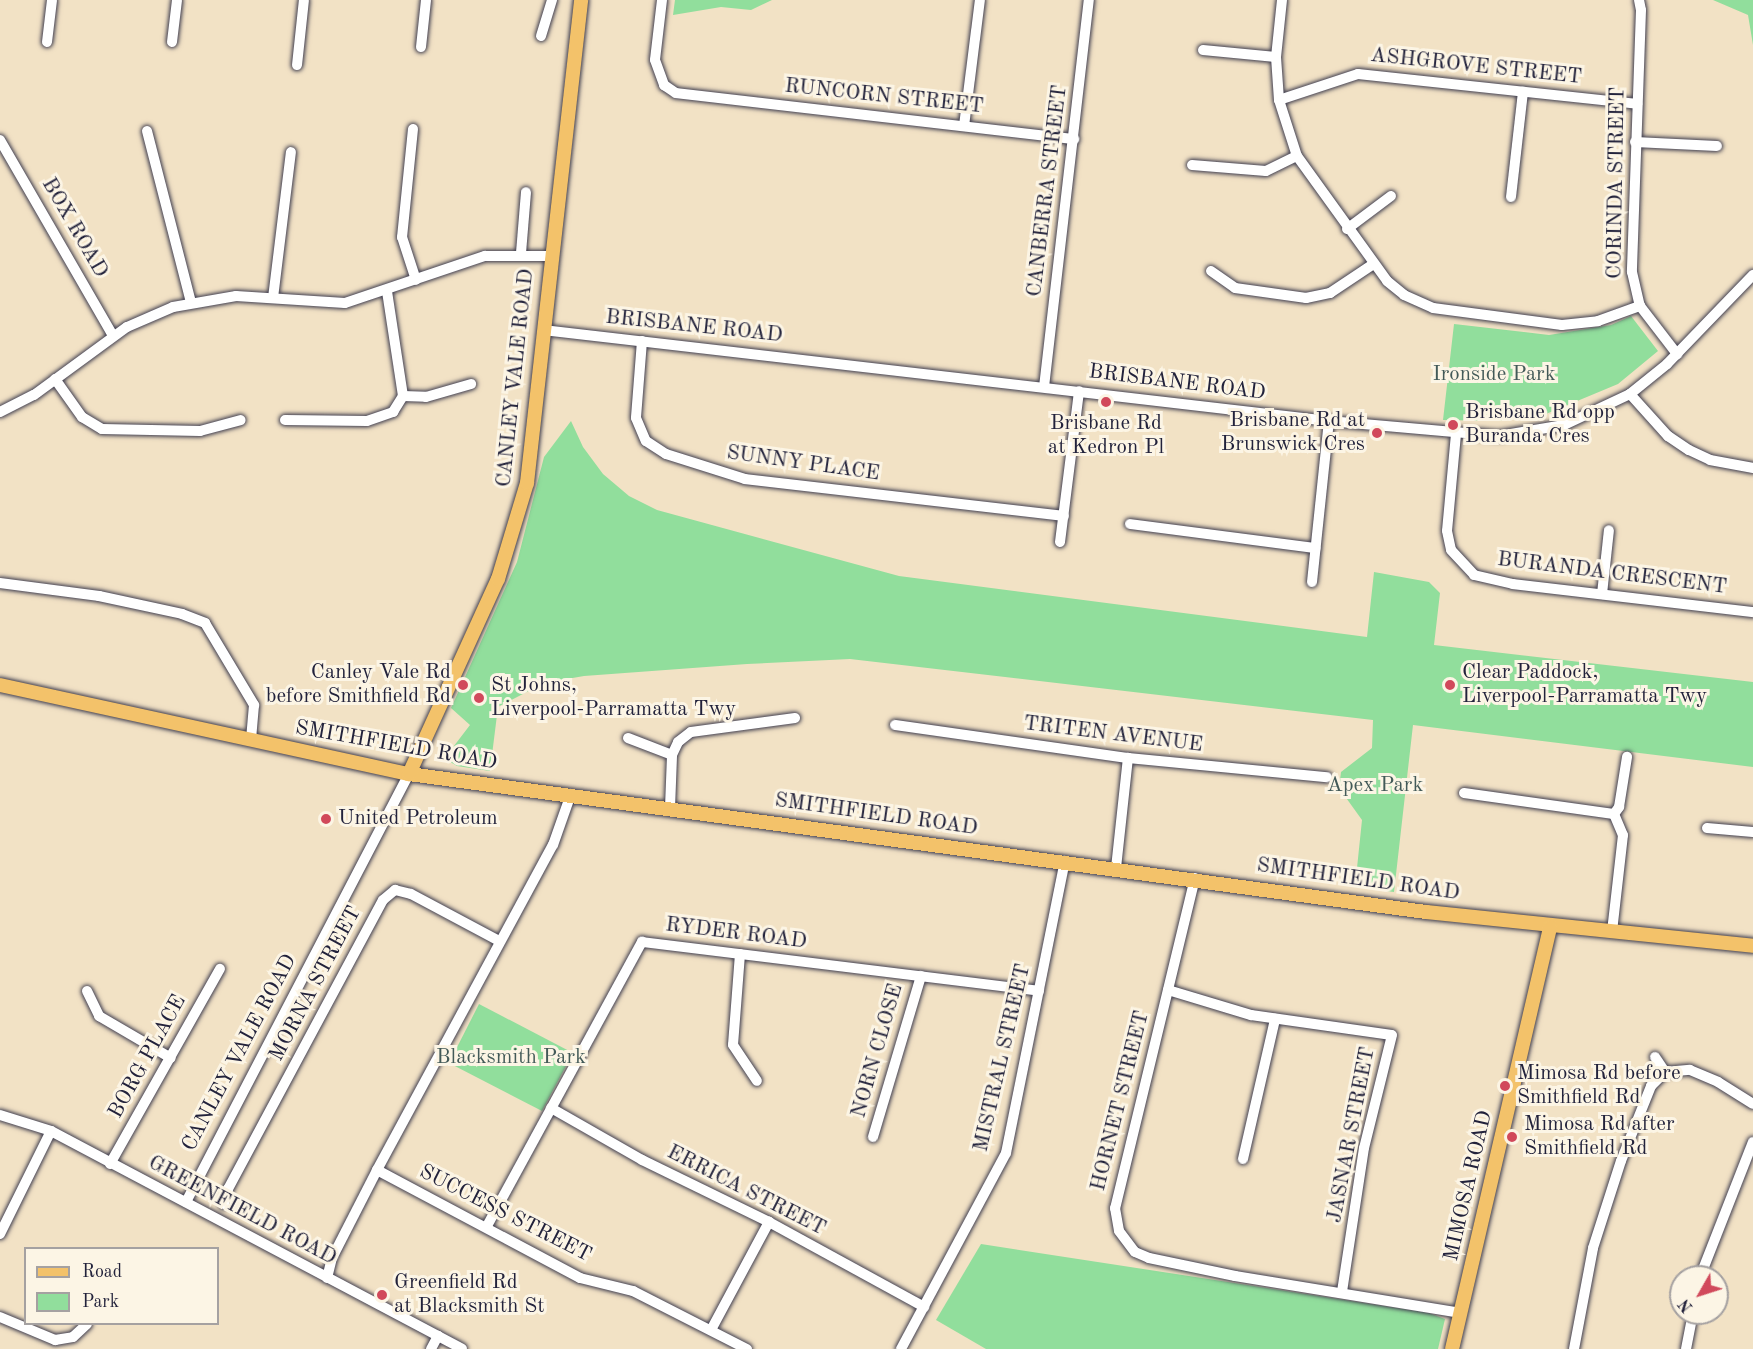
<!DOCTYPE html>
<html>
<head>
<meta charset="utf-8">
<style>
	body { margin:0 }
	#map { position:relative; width:1753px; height:1349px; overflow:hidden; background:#f2e2c5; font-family:"Old Standard TT",serif }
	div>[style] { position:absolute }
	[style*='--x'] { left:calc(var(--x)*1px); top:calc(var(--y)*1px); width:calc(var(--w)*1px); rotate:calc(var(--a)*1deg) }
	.green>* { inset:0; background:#91de9c }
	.roads { filter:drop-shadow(0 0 2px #413f50) drop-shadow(0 0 2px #413f50) }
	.minor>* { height:10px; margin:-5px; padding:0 5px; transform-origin:5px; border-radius:5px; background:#fff }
	.major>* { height:14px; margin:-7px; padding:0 7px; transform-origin:7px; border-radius:7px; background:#f3c26a }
	.dots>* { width:16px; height:16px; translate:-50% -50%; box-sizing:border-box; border:3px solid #fcf5e5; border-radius:50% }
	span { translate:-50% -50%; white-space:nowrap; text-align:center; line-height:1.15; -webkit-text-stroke:6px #fcf5e5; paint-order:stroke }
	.street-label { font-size:21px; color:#22223b }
	.park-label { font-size:21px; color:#435a58 }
	.poi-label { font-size:21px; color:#22223b }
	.left { translate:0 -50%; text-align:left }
	.right { translate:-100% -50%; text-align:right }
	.legend { position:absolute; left:24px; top:1247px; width:195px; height:78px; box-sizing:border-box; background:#fcf5e5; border:2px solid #a5a1a1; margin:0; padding:8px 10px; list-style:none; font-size:18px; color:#22223b }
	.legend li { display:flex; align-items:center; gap:12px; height:30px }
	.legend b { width:30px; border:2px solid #a5a1a1 }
	.north { position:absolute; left:1669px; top:1265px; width:60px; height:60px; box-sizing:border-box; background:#fcf5e5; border:2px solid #a5a1a1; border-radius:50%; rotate:231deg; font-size:16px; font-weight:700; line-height:24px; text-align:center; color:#22223b }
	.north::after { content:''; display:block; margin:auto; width:21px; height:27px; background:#d1495b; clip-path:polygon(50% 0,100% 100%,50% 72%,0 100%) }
</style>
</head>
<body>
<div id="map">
	<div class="green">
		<div style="clip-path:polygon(675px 0,772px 0,751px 10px,721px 7px,673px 15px)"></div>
		<div style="clip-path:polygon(1713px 0,1753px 0,1753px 45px,1748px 15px)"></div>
		<div style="clip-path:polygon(1631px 316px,1658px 351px,1618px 384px,1546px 414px,1496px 421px,1443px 420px,1454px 324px,1549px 335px,1611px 325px)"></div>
		<div style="clip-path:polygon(571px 421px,583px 447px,603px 474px,629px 496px,657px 510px,899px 576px,1367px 637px,1374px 572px,1429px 582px,1440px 593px,1434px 645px,1753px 682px,1753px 767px,1413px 725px,1394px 892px,1355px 887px,1362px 820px,1339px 788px,1341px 772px,1372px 748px,1373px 720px,850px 659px,747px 664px,584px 676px,544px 683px,498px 707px,490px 771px,457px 766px,447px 760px,447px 755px,470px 725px,451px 708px,517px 562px,544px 457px)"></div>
		<div style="clip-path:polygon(479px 1004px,573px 1053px,542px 1111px,449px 1063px)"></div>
		<div style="clip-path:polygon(981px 1244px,1429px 1313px,1445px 1319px,1438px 1349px,986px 1349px,936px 1320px)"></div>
	</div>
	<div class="roads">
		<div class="minor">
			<div style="--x:662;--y:0;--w:60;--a:96.7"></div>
			<div style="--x:655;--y:60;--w:27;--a:70"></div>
			<div style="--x:664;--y:85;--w:14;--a:34"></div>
			<div style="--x:676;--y:93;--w:401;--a:6.6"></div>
			<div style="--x:1282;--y:0;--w:57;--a:96"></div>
			<div style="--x:1276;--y:57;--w:43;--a:86"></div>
			<div style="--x:1279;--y:100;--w:59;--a:72.2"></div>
			<div style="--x:1297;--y:156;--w:154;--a:54.2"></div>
			<div style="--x:1387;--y:281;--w:22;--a:39"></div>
			<div style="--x:1404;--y:295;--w:32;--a:24"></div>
			<div style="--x:1433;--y:308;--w:130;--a:7.5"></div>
			<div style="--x:1562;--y:325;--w:36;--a:-6"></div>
			<div style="--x:1598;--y:321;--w:45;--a:-19.7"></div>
			<div style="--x:1639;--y:0;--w:10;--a:79"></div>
			<div style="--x:1641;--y:10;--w:262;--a:92"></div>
			<div style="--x:1632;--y:272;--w:35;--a:77"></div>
			<div style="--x:1640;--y:306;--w:61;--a:52.4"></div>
			<div style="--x:541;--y:36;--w:38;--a:-73"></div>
			<div style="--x:47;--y:42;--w:42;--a:-83.2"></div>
			<div style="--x:172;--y:42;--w:42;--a:-83.2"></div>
			<div style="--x:421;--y:47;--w:47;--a:-83.9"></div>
			<div style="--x:1203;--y:50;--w:73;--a:5.5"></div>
			<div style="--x:297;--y:65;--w:65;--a:-83.9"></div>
			<div style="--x:1279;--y:100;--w:83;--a:-18.2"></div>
			<div style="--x:1358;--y:74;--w:281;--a:6.1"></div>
			<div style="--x:964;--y:126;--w:127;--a:-82.8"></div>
			<div style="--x:413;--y:129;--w:109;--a:95.8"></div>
			<div style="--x:402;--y:237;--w:45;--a:72"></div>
			<div style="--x:147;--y:131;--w:177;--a:75.6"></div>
			<div style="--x:0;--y:140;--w:226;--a:60"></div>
			<div style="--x:1635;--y:142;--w:82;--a:2.8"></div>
			<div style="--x:1192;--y:165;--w:74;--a:4.6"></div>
			<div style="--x:1266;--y:171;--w:34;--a:-26"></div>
			<div style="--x:1511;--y:197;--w:106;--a:-83.5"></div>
			<div style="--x:1347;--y:229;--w:55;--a:-36.9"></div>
			<div style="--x:521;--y:253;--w:61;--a:-85.3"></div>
			<div style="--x:1211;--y:271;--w:29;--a:35"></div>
			<div style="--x:1235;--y:288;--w:72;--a:8"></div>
			<div style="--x:1306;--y:298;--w:25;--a:-12"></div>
			<div style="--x:1330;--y:293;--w:50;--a:-33.7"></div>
			<div style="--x:273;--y:298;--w:147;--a:-83"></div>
			<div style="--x:543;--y:330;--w:791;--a:6.6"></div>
			<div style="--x:1329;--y:421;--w:171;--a:5"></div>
			<div style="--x:1499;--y:436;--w:66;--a:-9.6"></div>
			<div style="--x:1564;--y:425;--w:73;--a:-25.2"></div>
			<div style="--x:1630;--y:394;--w:48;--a:-39"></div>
			<div style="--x:1667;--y:364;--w:124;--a:-46"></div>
			<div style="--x:642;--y:341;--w:77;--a:94.5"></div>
			<div style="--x:636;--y:418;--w:25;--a:67"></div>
			<div style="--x:646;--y:441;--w:24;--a:33"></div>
			<div style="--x:666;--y:454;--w:83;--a:17.6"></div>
			<div style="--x:745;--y:479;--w:321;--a:6.6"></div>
			<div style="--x:55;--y:379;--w:47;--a:54.6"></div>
			<div style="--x:82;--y:417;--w:23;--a:31"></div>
			<div style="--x:102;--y:429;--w:98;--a:1.2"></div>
			<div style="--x:200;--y:431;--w:42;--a:-15"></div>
			<div style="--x:1044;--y:387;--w:390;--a:-83.4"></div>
			<div style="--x:1630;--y:394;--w:57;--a:47.9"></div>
			<div style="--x:1668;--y:436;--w:25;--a:34"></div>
			<div style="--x:1689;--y:450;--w:23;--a:25"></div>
			<div style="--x:1710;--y:460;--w:44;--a:10.5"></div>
			<div style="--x:403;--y:396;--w:23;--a:2"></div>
			<div style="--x:426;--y:397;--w:47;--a:-16.1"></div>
			<div style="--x:0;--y:412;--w:38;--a:-27"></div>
			<div style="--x:34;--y:395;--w:115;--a:-36.2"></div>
			<div style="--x:127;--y:327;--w:50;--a:-23.5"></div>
			<div style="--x:173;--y:307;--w:64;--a:-9.9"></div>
			<div style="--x:236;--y:296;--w:109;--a:3.7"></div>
			<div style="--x:345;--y:303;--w:148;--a:-18.6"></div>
			<div style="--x:485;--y:256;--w:66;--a:0"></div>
			<div style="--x:285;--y:420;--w:82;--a:0.7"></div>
			<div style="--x:367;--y:421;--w:28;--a:-19"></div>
			<div style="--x:393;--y:412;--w:19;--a:-58"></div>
			<div style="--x:403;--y:396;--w:106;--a:-98.7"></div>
			<div style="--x:1456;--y:434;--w:97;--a:95.3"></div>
			<div style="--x:1447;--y:531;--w:19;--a:78"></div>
			<div style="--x:1451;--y:550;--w:34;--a:47"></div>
			<div style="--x:1474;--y:575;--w:40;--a:13"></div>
			<div style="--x:1513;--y:584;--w:242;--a:6.7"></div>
			<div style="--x:1130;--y:524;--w:187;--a:7.4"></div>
			<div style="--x:1060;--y:542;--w:152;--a:-82.8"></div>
			<div style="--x:1312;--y:582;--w:162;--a:-84"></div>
			<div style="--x:0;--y:583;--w:100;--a:7.5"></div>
			<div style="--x:99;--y:596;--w:85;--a:12.2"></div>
			<div style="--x:182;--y:614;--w:25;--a:21"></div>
			<div style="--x:205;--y:623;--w:96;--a:59.1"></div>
			<div style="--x:254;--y:705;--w:36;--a:95"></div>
			<div style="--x:1602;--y:594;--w:64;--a:-83.8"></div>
			<div style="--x:895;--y:725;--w:235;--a:8.1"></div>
			<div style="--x:1128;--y:758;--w:200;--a:5.5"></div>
			<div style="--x:628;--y:738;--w:47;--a:21.1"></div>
			<div style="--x:1464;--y:793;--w:151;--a:8"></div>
			<div style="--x:1614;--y:814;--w:23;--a:67"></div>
			<div style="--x:1623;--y:835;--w:98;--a:96.5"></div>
			<div style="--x:670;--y:808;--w:53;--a:-87.8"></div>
			<div style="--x:672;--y:755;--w:14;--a:-65"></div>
			<div style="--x:678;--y:742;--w:16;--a:-38"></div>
			<div style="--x:691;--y:732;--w:105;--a:-7.7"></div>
			<div style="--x:1614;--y:814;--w:9;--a:-54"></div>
			<div style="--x:1619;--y:807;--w:51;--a:-80.9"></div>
			<div style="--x:1707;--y:828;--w:46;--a:5"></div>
			<div style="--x:1116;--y:868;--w:111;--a:-83.8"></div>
			<div style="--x:1195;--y:878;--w:340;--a:103.6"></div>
			<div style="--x:1115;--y:1208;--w:23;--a:80"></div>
			<div style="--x:1119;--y:1231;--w:26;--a:53"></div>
			<div style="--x:1135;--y:1252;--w:15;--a:23"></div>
			<div style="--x:1149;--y:1258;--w:88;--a:11.8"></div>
			<div style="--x:1235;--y:1276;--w:229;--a:9.3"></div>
			<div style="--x:740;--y:954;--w:91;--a:94.4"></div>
			<div style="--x:733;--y:1045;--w:43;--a:56.3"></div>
			<div style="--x:1168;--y:990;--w:87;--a:16.8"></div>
			<div style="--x:1251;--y:1015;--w:142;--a:8.1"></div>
			<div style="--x:1392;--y:1035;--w:116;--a:103.9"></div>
			<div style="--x:1364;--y:1148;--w:145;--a:98.7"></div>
			<div style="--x:87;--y:991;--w:28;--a:64"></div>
			<div style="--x:99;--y:1016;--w:83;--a:30.3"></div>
			<div style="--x:1655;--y:1057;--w:18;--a:56"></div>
			<div style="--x:551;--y:1108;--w:105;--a:29.7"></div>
			<div style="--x:642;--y:1160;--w:141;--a:26"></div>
			<div style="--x:769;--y:1222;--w:177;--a:28.7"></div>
			<div style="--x:0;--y:1115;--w:53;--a:17.4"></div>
			<div style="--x:51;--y:1131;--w:465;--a:27.9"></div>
			<div style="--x:873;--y:1137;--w:168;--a:-73.4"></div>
			<div style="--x:1243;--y:1159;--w:144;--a:-77.1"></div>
			<div style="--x:110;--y:1164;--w:224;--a:-60.6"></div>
			<div style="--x:377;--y:1170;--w:230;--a:28"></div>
			<div style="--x:580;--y:1278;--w:55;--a:13.8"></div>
			<div style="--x:633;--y:1291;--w:128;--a:27"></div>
			<div style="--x:186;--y:1202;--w:483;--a:-62.5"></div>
			<div style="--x:224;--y:1204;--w:16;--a:-75"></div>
			<div style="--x:228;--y:1189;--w:328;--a:-61.8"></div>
			<div style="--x:383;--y:900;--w:16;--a:-40"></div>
			<div style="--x:395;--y:890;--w:16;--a:14"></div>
			<div style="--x:411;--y:894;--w:100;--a:28.1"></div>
			<div style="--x:487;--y:1226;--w:324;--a:-61.4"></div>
			<div style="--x:642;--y:942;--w:400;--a:7"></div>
			<div style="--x:0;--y:1234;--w:115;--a:-63.7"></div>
			<div style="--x:1700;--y:1277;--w:145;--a:-68.6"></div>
			<div style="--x:327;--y:1278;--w:21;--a:-76"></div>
			<div style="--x:332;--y:1258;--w:99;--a:-62.9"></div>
			<div style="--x:377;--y:1170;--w:370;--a:-61.6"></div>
			<div style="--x:553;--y:845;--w:54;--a:-70.6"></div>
			<div style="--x:0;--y:1317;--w:60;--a:22.7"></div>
			<div style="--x:55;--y:1340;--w:18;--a:-9"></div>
			<div style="--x:73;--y:1337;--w:19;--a:-43"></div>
			<div style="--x:711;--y:1330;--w:123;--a:-61.8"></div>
			<div style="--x:431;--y:1349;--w:15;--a:-62"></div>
			<div style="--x:901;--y:1349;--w:222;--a:-61.8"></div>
			<div style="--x:1006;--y:1153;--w:298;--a:-78.6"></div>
			<div style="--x:1574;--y:1349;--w:103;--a:-79.3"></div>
			<div style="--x:1593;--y:1248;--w:91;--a:-72.2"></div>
			<div style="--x:1621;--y:1161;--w:81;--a:-68.2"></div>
			<div style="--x:1651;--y:1086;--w:20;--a:-45"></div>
			<div style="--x:1665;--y:1072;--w:25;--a:-5"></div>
			<div style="--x:1690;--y:1070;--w:30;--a:23"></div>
			<div style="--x:1718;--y:1082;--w:41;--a:32.2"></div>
			<div style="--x:1686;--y:1349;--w:37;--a:-79"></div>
		</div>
		<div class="major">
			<div style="--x:0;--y:685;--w:419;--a:12.3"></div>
			<div style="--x:409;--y:774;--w:1026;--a:7.73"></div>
			<div style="--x:1426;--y:912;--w:329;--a:5.9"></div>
			<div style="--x:409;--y:774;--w:214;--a:-65.5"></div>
			<div style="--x:498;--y:579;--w:100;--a:-73.2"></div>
			<div style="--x:527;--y:483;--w:486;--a:-83.6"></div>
			<div style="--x:1452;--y:1349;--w:433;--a:-76.9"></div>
		</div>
	</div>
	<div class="dots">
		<div style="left:1106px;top:402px;background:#d1495b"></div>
		<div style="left:1453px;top:425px;background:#d1495b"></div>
		<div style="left:1377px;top:433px;background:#d1495b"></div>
		<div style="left:463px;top:685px;background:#d1495b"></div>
		<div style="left:1450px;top:685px;background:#d1495b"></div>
		<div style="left:479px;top:698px;background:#d1495b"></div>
		<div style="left:326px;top:819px;background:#d1495b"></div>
		<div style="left:1505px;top:1086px;background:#d1495b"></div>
		<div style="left:1512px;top:1137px;background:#d1495b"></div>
		<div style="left:382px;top:1295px;background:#d1495b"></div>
	</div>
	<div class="street-label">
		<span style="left:1476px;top:67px;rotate:6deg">ASHGROVE STREET</span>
		<span style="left:884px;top:97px;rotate:6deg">RUNCORN STREET</span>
		<span style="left:1617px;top:183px;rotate:-89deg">CORINDA STREET</span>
		<span style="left:1048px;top:191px;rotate:-83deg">CANBERRA STREET</span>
		<span style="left:74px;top:228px;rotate:60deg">BOX ROAD</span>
		<span style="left:694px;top:327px;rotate:6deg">BRISBANE ROAD</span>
		<span style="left:516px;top:378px;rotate:-84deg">CANLEY VALE ROAD</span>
		<span style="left:1177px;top:383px;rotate:7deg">BRISBANE ROAD</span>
		<span style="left:803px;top:464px;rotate:8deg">SUNNY PLACE</span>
		<span style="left:1612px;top:574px;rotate:7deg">BURANDA CRESCENT</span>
		<span style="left:1113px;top:735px;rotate:7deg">TRITEN AVENUE</span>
		<span style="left:396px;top:746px;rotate:10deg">SMITHFIELD ROAD</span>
		<span style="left:876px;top:815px;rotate:8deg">SMITHFIELD ROAD</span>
		<span style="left:1358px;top:880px;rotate:8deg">SMITHFIELD ROAD</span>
		<span style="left:736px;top:934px;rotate:7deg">RYDER ROAD</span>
		<span style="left:316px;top:984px;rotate:-62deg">MORNA STREET</span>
		<span style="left:878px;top:1051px;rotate:-74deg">NORN CLOSE</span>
		<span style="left:240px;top:1053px;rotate:-62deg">CANLEY VALE ROAD</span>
		<span style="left:148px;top:1057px;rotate:-61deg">BORG PLACE</span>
		<span style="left:1003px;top:1058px;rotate:-77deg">MISTRAL STREET</span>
		<span style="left:1121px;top:1101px;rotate:-76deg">HORNET STREET</span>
		<span style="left:1352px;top:1135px;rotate:-79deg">JASNAR STREET</span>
		<span style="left:1469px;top:1186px;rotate:-77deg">MIMOSA ROAD</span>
		<span style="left:746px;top:1191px;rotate:27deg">ERRICA STREET</span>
		<span style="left:242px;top:1211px;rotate:28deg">GREENFIELD ROAD</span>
		<span style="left:505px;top:1214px;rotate:27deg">SUCCESS STREET</span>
	</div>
	<div class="park-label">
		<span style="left:1494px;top:375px">Ironside Park</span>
		<span style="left:1375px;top:786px">Apex Park</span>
		<span style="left:511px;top:1058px">Blacksmith Park</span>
	</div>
	<div class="poi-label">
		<span class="left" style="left:1465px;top:425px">Brisbane Rd opp<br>Buranda Cres</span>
		<span class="right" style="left:1365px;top:433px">Brisbane Rd at<br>Brunswick Cres</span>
		<span style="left:1106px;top:436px">Brisbane Rd<br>at Kedron Pl</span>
		<span class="right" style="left:451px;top:685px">Canley Vale Rd<br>before Smithfield Rd</span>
		<span class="left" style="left:1462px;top:685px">Clear Paddock,<br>Liverpool-Parramatta Twy</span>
		<span class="left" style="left:491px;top:698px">St Johns,<br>Liverpool-Parramatta Twy</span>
		<span class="left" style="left:338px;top:819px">United Petroleum</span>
		<span class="left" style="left:1517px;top:1086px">Mimosa Rd before<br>Smithfield Rd</span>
		<span class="left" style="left:1524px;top:1137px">Mimosa Rd after<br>Smithfield Rd</span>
		<span class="left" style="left:394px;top:1295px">Greenfield Rd<br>at Blacksmith St</span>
	</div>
	<ul class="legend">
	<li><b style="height:8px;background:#f3c26a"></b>Road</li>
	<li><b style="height:16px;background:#91de9c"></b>Park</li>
	</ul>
	<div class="north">N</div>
</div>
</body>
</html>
